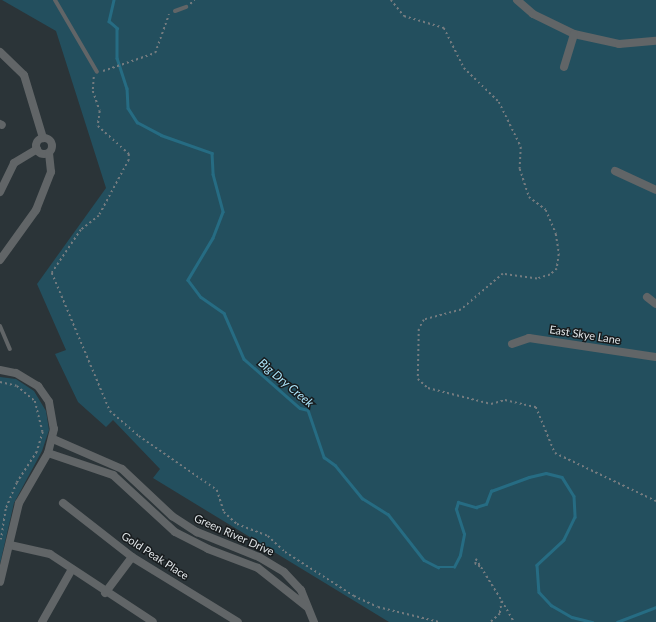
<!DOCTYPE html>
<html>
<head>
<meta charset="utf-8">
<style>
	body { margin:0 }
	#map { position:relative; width:656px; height:622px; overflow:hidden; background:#2b3438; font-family:Lato,sans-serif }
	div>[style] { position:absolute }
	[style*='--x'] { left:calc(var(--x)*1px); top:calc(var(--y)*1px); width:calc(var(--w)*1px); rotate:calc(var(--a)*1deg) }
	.green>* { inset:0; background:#234f5e }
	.stream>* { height:2.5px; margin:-1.25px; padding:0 1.25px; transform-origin:1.25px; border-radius:1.25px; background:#266c83 }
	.path>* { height:1.5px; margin-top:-0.75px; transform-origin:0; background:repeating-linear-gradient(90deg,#747b7f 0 2px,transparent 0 5px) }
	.service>* { height:4px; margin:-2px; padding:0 2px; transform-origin:2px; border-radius:2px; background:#616567 }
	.minor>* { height:8px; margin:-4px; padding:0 4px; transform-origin:4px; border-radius:4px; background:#616567 }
	.minor>.ring { margin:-4px; padding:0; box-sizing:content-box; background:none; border:8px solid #616567; border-radius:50% }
	span { translate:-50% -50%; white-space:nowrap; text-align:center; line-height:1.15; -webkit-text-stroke:3px #171b1d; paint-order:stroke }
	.street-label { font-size:11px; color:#e1e6e9 }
	.water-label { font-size:12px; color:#aee7fc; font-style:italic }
</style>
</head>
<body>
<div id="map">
	<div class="green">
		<div style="clip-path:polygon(2px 0,656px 0,656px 622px,389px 622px,153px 478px,160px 469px,113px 420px,106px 427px,78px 402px,55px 354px,66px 350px,37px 284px,106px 188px,56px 31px)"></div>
		<div style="clip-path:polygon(0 377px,16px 379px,34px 391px,46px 411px,49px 430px,42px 451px,14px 503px,0 564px)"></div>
	</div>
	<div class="stream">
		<div style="--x:114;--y:0;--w:22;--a:103"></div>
		<div style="--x:109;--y:21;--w:11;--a:41"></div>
		<div style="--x:117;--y:28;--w:30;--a:90"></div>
		<div style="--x:117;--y:58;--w:32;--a:72"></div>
		<div style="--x:127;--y:88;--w:20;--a:87"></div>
		<div style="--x:128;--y:108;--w:17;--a:57"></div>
		<div style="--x:137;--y:122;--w:27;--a:28"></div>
		<div style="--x:161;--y:135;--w:54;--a:19.4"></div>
		<div style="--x:212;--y:153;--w:21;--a:87"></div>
		<div style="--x:213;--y:174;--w:39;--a:75"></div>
		<div style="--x:223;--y:212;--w:28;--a:111"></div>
		<div style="--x:213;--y:238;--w:49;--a:120.8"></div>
		<div style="--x:188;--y:280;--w:21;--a:53"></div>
		<div style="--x:201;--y:297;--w:28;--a:35"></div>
		<div style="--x:224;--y:313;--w:50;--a:66.5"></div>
		<div style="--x:244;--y:359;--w:74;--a:41.2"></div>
		<div style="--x:300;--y:408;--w:8;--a:14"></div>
		<div style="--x:308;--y:410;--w:50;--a:71.2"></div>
		<div style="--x:324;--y:457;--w:14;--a:36"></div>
		<div style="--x:335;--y:465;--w:43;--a:50.7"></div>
		<div style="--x:362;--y:498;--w:31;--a:32"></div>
		<div style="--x:388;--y:514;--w:58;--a:52"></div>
		<div style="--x:424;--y:560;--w:16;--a:27"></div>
		<div style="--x:438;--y:567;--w:16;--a:0"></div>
		<div style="--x:454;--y:567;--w:13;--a:-63"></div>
		<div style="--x:460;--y:555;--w:21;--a:-79"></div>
		<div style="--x:464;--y:534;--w:26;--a:-108"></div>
		<div style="--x:456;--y:509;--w:7;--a:-74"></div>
		<div style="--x:458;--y:502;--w:19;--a:16"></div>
		<div style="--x:476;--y:507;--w:10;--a:-17"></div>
		<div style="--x:486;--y:504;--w:14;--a:-69"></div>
		<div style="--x:491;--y:491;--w:40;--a:-20.2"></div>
		<div style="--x:529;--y:477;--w:17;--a:-13"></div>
		<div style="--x:546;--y:473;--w:16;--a:14"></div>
		<div style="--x:562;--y:477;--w:22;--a:58"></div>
		<div style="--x:574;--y:496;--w:21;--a:87"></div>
		<div style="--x:575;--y:517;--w:25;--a:116"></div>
		<div style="--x:564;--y:540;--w:37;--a:137"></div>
		<div style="--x:537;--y:565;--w:27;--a:86"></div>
		<div style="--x:539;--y:592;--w:18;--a:47"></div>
		<div style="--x:551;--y:605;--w:24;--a:30"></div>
		<div style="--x:572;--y:617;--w:21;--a:14"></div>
		<div style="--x:617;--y:622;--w:42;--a:-21"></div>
	</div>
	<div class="path">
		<div style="--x:391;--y:0;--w:21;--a:51"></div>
		<div style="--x:404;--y:16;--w:42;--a:16.7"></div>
		<div style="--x:444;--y:28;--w:45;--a:63.4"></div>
		<div style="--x:464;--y:68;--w:49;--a:44.2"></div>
		<div style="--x:499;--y:102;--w:50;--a:63.9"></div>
		<div style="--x:521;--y:147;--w:22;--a:93"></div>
		<div style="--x:520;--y:169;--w:29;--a:72"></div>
		<div style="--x:529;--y:197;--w:21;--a:37"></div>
		<div style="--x:546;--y:210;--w:26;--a:67"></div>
		<div style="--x:556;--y:234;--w:20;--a:81"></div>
		<div style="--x:559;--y:254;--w:15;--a:98"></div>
		<div style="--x:557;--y:269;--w:9;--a:139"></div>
		<div style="--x:550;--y:275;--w:14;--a:163"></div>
		<div style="--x:537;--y:279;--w:34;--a:-172"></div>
		<div style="--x:503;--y:274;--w:55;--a:139.4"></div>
		<div style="--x:461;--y:310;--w:38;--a:165"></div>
		<div style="--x:424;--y:320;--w:10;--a:119"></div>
		<div style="--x:419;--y:329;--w:50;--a:91.1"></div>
		<div style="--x:418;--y:379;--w:13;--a:42"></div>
		<div style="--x:428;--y:388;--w:65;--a:14.3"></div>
		<div style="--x:491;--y:404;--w:15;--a:-16"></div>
		<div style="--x:505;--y:400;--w:32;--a:13"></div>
		<div style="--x:536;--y:407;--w:50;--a:67.6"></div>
		<div style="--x:555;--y:453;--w:112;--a:25.4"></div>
		<div style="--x:190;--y:4;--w:6;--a:-45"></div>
		<div style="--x:103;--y:71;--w:55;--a:-19.1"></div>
		<div style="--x:155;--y:53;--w:41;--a:-70.3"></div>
		<div style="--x:94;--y:77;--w:14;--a:94"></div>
		<div style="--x:93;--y:91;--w:21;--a:71"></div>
		<div style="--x:100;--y:111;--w:15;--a:98"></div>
		<div style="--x:98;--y:126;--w:42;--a:42.1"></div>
		<div style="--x:129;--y:154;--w:6;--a:90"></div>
		<div style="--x:129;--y:160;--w:64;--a:118.2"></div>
		<div style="--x:99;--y:216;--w:23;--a:142"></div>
		<div style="--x:81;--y:230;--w:52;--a:124"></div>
		<div style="--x:52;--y:273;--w:150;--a:67.2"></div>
		<div style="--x:110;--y:411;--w:38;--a:41"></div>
		<div style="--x:139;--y:436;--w:95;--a:34.7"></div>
		<div style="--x:217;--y:490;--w:23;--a:72"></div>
		<div style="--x:224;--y:512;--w:18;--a:43"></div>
		<div style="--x:237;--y:524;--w:33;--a:21"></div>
		<div style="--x:268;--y:536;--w:23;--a:43"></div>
		<div style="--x:285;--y:552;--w:82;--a:32.5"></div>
		<div style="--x:354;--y:596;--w:26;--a:25"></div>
		<div style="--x:378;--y:607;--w:63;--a:13.8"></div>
		<div style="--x:0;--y:382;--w:17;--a:13"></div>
		<div style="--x:17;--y:386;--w:23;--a:40"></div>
		<div style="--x:35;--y:401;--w:32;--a:76"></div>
		<div style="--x:43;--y:432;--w:21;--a:107"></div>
		<div style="--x:37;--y:452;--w:37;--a:123"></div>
		<div style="--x:17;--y:483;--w:28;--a:113"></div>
		<div style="--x:6;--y:509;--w:31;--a:99"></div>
		<div style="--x:480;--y:567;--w:6;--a:-149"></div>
		<div style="--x:475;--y:564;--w:5;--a:-79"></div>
		<div style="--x:476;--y:559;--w:49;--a:58.2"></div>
		<div style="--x:502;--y:601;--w:13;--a:99"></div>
		<div style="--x:500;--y:614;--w:12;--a:138"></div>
		<div style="--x:502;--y:601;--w:24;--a:60"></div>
	</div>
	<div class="service">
		<div style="--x:55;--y:0;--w:83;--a:59.7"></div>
		<div style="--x:175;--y:11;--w:12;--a:-20"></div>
		<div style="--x:0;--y:326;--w:25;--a:67"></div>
	</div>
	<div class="minor">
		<div style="--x:517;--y:0;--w:21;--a:41"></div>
		<div style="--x:533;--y:14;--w:46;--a:26"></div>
		<div style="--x:574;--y:34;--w:46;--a:12.5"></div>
		<div style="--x:619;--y:44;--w:37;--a:-5"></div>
		<div style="--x:0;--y:52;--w:33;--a:44"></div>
		<div style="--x:24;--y:75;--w:66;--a:73.2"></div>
		<div style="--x:564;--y:67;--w:34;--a:-73"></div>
		<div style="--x:0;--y:124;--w:2;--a:27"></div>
		<div class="ring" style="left:36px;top:138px;width:8px;height:8px"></div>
		<div style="--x:615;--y:171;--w:45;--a:24.9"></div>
		<div style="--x:0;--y:192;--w:32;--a:-64"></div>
		<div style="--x:14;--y:163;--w:27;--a:-31"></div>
		<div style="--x:0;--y:260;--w:62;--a:-54.2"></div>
		<div style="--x:36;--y:210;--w:41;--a:-68.5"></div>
		<div style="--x:51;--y:172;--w:19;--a:-96"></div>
		<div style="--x:647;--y:297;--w:11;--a:38"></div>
		<div style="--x:512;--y:344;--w:18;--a:-19"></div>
		<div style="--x:529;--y:338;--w:128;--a:8.5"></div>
		<div style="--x:0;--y:370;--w:16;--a:11"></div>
		<div style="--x:16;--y:373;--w:26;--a:31"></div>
		<div style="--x:38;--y:386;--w:19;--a:55"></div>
		<div style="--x:49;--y:402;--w:27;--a:80"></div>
		<div style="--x:54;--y:429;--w:25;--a:104"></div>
		<div style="--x:48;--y:453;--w:58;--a:120.1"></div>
		<div style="--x:19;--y:503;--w:81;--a:103.5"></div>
		<div style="--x:53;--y:439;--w:75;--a:23.5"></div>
		<div style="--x:122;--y:469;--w:69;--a:43.2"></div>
		<div style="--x:172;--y:516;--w:30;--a:33"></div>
		<div style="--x:197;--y:532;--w:67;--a:22"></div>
		<div style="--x:259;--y:557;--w:29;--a:31"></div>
		<div style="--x:284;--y:572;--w:25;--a:47"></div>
		<div style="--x:301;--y:590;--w:35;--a:68"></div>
		<div style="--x:48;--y:453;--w:69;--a:18.7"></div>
		<div style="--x:113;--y:475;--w:84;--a:42.6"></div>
		<div style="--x:175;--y:532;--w:37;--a:27"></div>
		<div style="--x:208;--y:549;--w:53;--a:20.8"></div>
		<div style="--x:258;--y:568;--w:63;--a:38.5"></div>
		<div style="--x:63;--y:503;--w:88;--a:38"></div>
		<div style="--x:132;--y:557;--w:124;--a:31.5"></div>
		<div style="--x:10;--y:545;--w:41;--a:12.7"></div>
		<div style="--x:50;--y:554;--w:123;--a:33.4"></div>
		<div style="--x:105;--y:593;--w:45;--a:-53.1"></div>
		<div style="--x:42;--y:622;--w:61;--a:-60.5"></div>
	</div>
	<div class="street-label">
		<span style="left:585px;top:335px;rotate:9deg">East Skye Lane</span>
		<span style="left:234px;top:535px;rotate:24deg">Green River Drive</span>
		<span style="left:155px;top:556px;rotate:33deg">Gold Peak Place</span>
	</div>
	<div class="water-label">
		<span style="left:286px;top:383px;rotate:40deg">Big Dry Creek</span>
	</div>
</div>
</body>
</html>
